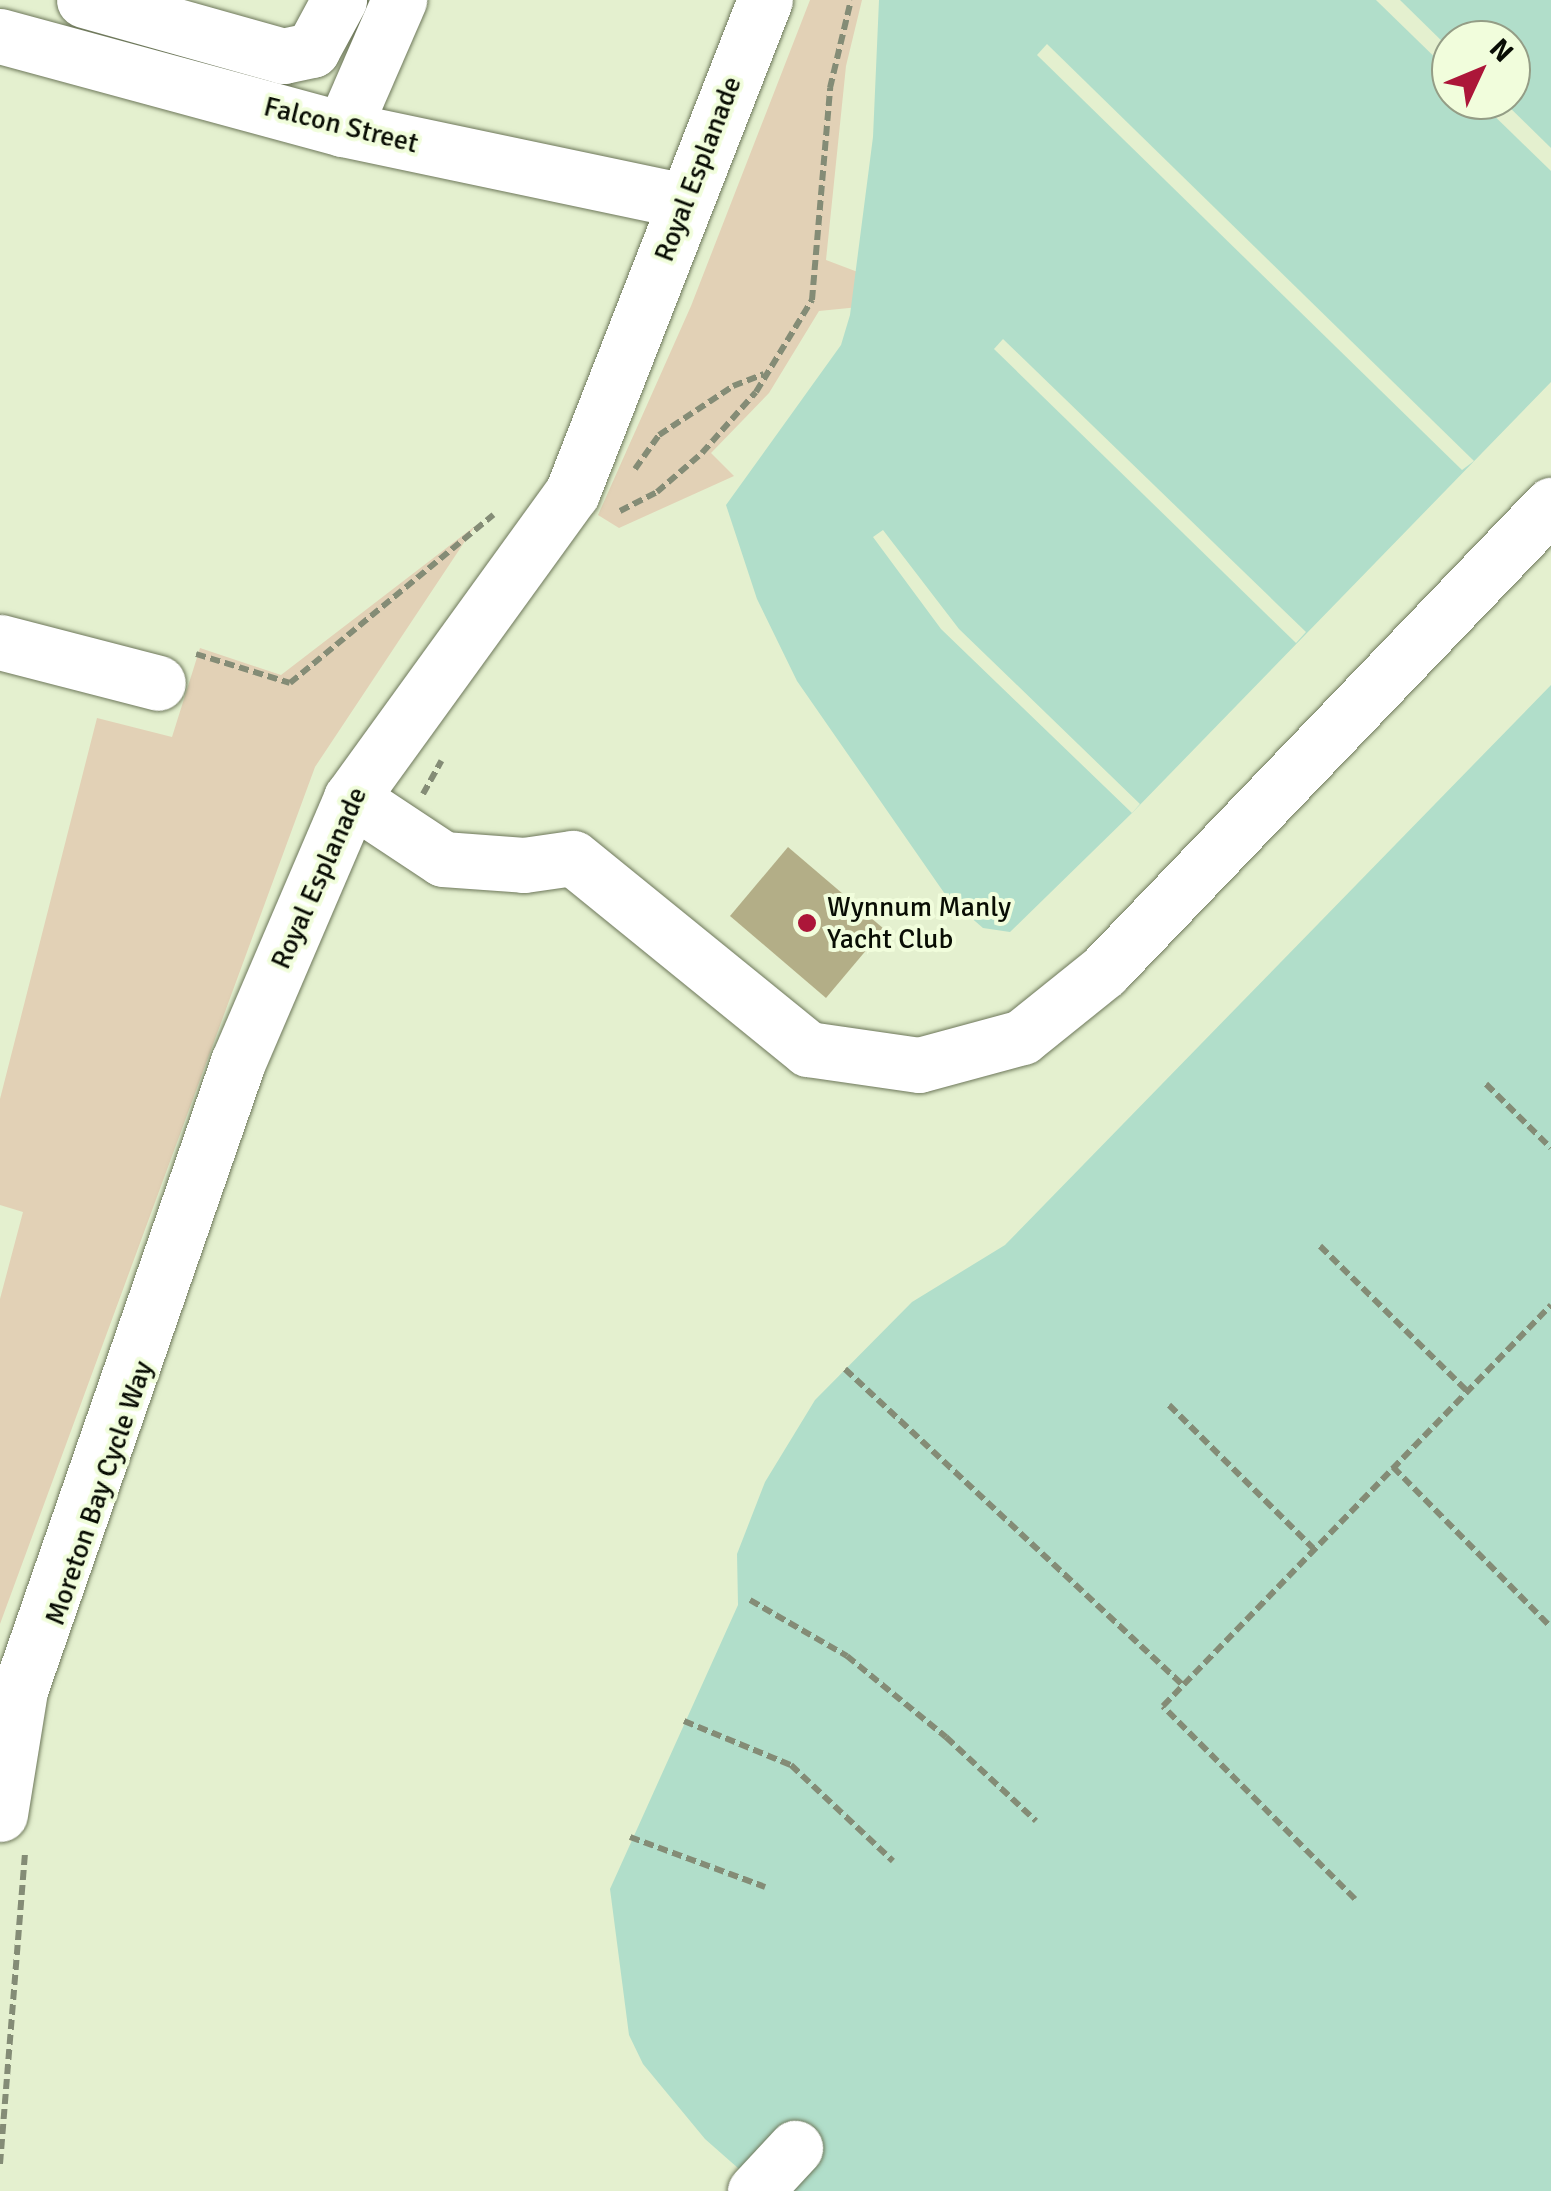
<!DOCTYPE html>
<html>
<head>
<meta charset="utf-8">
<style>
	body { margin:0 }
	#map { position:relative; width:1551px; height:2191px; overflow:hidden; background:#e4f0cf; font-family:Signika,sans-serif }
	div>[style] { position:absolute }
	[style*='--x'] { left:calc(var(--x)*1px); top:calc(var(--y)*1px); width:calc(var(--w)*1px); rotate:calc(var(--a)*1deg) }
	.green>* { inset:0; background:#e2d1b6 }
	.water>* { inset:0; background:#b1deca }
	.pier>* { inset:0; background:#e4f0cf }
	.building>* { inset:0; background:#b3ae87 }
	.path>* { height:6px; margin-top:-3px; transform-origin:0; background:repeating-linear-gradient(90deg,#848c76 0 10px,transparent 0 15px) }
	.roads { filter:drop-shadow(0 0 2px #6d775a) drop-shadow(0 0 2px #6d775a) }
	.minor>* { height:55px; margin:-27.5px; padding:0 27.5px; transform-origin:27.5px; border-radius:27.5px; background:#fff }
	.dots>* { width:28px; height:28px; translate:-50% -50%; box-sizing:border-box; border:5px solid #f1fddc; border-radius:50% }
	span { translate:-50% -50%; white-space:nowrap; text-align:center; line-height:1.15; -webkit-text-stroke:8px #f1fddc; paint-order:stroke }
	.street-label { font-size:28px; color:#090d04 }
	.poi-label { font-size:28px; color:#090d04 }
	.left { translate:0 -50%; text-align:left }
	.north { position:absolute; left:1431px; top:20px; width:100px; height:100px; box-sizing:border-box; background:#f1fddc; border:2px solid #949d86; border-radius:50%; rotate:46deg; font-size:28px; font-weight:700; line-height:40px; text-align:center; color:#090d04 }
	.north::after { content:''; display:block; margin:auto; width:35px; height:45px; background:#ac1639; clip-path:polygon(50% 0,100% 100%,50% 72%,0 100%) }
</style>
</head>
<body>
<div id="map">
	<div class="green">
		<div style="clip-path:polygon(810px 0,862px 0,846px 66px,826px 260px,863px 274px,859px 307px,819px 311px,769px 393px,711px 453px,734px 476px,619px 528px,598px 515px,691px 306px)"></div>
		<div style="clip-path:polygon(475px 526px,315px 767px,0 1624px,0 1299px,23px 1212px,0 1205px,0 1099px,97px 718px,172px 737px,200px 648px,281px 675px)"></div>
	</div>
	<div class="water">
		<div style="clip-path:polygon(evenodd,879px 0,1551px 0,1551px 382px,1132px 813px,1010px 932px,983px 928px,947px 897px,797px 681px,757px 599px,726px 505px,841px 345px,850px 315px,873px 137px,879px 0,1451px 40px,1511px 40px,1511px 100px,1451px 100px,1451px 40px)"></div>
		<div style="clip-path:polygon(1551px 685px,1551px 2191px,764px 2191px,705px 2139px,643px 2064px,629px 2035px,610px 1889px,738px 1605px,737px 1554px,765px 1482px,815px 1400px,912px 1302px,1005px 1245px)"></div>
	</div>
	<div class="pier">
		<div style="clip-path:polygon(1376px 0,1400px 0,1451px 50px,1451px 73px)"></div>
		<div style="clip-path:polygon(1047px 44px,1474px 461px,1462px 470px,1037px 55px)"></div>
		<div style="clip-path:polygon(1478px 100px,1502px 100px,1551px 148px,1551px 171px)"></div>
		<div style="clip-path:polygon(1003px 339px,1306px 632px,1296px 643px,994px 349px)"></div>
		<div style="clip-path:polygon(883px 530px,959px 629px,1140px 804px,1132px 813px,941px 629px,873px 537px)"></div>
	</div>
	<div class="building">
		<div style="clip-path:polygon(788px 847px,884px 929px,826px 998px,730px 916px)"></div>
	</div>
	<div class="path">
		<div style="--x:635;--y:469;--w:42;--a:-54.8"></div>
		<div style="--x:659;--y:435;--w:89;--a:-33.5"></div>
		<div style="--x:733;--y:386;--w:33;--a:-21"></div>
		<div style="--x:620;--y:511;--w:42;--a:-27.2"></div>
		<div style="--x:657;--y:492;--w:60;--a:-40.9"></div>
		<div style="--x:702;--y:453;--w:81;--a:-48.5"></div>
		<div style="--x:756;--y:392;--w:108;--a:-58.7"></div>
		<div style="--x:812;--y:300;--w:213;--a:-85.1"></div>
		<div style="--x:830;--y:88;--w:90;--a:-76.6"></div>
		<div style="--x:196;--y:654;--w:98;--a:17.1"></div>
		<div style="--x:290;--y:683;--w:264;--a:-39.6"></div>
		<div style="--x:423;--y:794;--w:38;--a:-61"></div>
		<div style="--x:1486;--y:1084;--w:91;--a:44.6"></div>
		<div style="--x:1320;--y:1246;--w:206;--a:44.6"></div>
		<div style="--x:845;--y:1369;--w:464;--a:43.1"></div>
		<div style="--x:1169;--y:1405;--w:203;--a:44.8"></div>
		<div style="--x:1393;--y:1467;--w:225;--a:45.4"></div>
		<div style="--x:750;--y:1600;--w:112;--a:30"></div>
		<div style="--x:847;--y:1656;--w:128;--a:39.3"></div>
		<div style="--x:946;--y:1737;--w:123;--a:43"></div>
		<div style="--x:684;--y:1721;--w:116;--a:22.4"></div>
		<div style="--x:791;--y:1765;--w:140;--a:43.3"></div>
		<div style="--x:630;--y:1837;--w:144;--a:20.3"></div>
		<div style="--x:1355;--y:1899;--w:272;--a:-134.9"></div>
		<div style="--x:1163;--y:1706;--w:558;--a:-45.94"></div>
		<div style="--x:0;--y:2164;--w:311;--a:-85.4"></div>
	</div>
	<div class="roads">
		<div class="minor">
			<div style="--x:84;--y:0;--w:207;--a:15.7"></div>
			<div style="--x:283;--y:56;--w:30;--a:-12"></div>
			<div style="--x:312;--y:50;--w:57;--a:-61.6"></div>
			<div style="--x:0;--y:36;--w:355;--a:15.2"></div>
			<div style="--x:343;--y:129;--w:349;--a:11.9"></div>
			<div style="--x:343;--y:129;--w:141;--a:-66.5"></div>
			<div style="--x:0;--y:642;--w:163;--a:14.5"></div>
			<div style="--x:351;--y:798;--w:110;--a:33.5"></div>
			<div style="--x:443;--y:859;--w:81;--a:4.2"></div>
			<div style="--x:524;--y:865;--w:49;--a:-8.1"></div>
			<div style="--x:573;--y:858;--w:303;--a:39.1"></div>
			<div style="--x:808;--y:1049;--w:112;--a:8.2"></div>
			<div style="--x:919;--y:1065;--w:107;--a:-15.2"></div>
			<div style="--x:1022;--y:1037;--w:105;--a:-38.8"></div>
			<div style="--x:1104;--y:971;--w:646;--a:-46.19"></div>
			<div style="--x:0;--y:1814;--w:126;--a:-80.8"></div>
			<div style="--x:20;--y:1690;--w:665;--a:-70.86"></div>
			<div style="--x:238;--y:1062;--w:287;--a:-66.8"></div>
			<div style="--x:351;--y:798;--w:377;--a:-54.1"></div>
			<div style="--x:572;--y:493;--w:529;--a:-68.62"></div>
			<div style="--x:755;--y:2191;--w:59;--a:-47.1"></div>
		</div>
	</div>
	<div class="dots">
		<div style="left:807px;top:923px;background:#ac1639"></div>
	</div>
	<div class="street-label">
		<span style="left:341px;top:125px;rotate:14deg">Falcon Street</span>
		<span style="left:698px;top:169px;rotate:-69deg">Royal Esplanade</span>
		<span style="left:319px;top:878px;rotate:-66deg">Royal Esplanade</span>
		<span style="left:99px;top:1493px;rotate:-71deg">Moreton Bay Cycle Way</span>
	</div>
	<div class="poi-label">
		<span class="left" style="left:827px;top:923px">Wynnum Manly<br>Yacht Club</span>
	</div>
	<div class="north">N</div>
</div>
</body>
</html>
